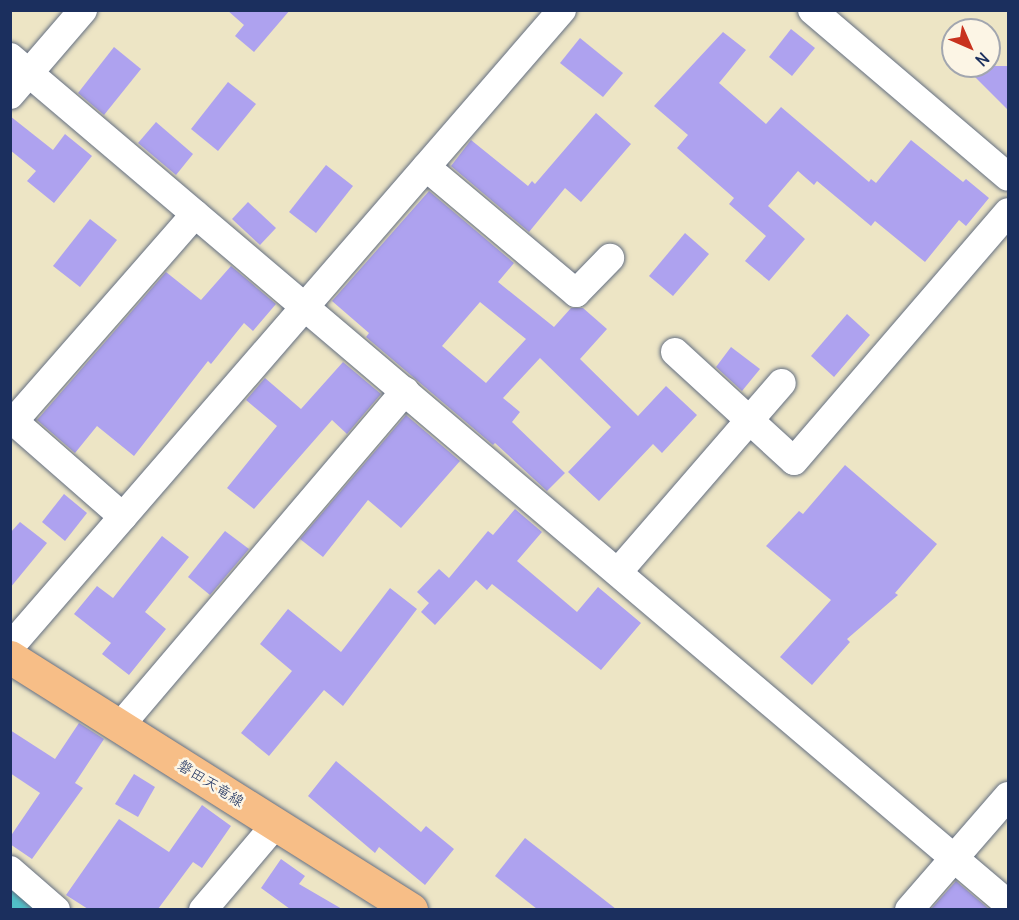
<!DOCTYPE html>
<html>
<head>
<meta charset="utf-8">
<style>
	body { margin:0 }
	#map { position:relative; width:1019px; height:920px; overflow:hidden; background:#ede5c5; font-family:Delius,"Klee One",sans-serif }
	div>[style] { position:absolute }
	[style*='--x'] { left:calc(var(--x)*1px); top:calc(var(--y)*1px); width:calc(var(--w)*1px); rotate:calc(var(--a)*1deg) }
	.river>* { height:52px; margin:-26px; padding:0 26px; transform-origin:26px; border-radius:26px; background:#51bfc7 }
	.building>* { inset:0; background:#aea2ef }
	.roads { filter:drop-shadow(0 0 2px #646f82) drop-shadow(0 0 2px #646f82) }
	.minor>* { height:28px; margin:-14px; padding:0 14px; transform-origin:14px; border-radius:14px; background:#fff }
	.major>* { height:33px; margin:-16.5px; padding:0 16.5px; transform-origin:16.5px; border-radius:16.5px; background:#f7be87 }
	span { translate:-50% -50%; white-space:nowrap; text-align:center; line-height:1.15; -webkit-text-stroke:5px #fcf5e5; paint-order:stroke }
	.street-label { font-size:15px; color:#1b2f5e }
	.frame { position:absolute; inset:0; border:12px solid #1b2f5e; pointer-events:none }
	.north { position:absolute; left:941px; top:18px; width:60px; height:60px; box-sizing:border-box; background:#fcf5e5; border:2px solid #a2a6af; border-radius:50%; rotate:135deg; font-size:16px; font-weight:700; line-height:24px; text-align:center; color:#1b2f5e }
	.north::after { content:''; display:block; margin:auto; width:21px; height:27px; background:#c8321e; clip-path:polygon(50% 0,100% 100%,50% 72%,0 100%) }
</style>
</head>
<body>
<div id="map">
	<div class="river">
		<div style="--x:10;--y:899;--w:16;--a:43"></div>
	</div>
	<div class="building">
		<div style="clip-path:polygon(227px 10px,290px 10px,254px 52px,235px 36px,244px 25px)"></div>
		<div style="clip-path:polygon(791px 29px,815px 48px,792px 76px,769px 57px)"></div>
		<div style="clip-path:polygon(723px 32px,746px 50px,719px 83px,766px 124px,781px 107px,869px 182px,871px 179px,876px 183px,911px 140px,963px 182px,966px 179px,989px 198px,966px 226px,959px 220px,925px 262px,875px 221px,871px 226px,817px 181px,814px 185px,798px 171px,768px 206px,805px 239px,769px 281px,745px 261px,766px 236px,729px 204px,734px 198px,677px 148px,688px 135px,654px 106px)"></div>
		<div style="clip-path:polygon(580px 38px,623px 73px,603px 97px,560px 63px)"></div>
		<div style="clip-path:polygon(114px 47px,141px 69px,104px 115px,78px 93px)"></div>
		<div style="clip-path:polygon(964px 66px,1008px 66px,1008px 110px)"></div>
		<div style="clip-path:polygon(228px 82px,256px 104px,218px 151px,191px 129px)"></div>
		<div style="clip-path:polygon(596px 113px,631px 144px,581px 202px,565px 188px,529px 232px,451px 166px,471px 140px,528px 186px,532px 181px,535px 184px)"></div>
		<div style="clip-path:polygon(10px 116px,53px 150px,65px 134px,92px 156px,54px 203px,27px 181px,36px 171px,10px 150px)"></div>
		<div style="clip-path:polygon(156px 122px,193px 154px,176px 175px,138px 143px)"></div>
		<div style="clip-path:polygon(326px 165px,353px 186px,316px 233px,289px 212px)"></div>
		<div style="clip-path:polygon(evenodd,429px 191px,514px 263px,498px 282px,554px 327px,571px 308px,583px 308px,607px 329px,580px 359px,638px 416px,666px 386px,697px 415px,662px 453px,653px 444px,599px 501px,568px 472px,611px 427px,540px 358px,503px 398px,520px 412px,512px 422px,565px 473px,547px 491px,495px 443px,493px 445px,366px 337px,369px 333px,332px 301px,429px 191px,480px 302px,526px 339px,486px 383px,442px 346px,480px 302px)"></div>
		<div style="clip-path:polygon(248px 202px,276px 228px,260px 245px,232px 219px)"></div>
		<div style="clip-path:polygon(90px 219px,117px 240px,80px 287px,53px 266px)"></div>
		<div style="clip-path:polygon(685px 233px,709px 254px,673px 296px,649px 276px)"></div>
		<div style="clip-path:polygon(231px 266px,276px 304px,253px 331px,244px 323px,211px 364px,208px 361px,134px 456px,97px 426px,75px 453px,37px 420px,166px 272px,201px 300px)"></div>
		<div style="clip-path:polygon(847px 314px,870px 335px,834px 377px,811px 356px)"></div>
		<div style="clip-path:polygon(731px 347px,760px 369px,742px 391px,716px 367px)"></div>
		<div style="clip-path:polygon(343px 362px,381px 394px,347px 434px,332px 420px,254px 509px,227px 488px,277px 426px,246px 400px,265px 378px,301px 409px)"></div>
		<div style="clip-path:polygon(406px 415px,460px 461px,401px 528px,368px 500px,323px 557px,300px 539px)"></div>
		<div style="clip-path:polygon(845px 465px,937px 544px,895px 593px,898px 595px,847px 639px,850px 642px,812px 685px,780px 657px,831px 600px,766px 546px,799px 511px,803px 514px)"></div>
		<div style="clip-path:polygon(64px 494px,87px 513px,65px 541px,42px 522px)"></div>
		<div style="clip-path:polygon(515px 509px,542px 532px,517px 561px,577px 612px,598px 587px,641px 623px,601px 670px,492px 584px,487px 590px,476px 580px,435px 625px,421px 612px,429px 603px,417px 592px,439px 569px,449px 578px,488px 531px,493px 535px)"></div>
		<div style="clip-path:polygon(20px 522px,47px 543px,10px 588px,10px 533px)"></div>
		<div style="clip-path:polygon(225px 531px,249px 549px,210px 595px,188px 577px)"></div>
		<div style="clip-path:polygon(162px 536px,189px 557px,145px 612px,166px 629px,129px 675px,102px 654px,111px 643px,74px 614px,97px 586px,113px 598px)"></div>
		<div style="clip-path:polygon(390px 588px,417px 609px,343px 706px,324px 690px,269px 756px,241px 733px,292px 671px,260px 644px,288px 609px,341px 652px)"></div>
		<div style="clip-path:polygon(79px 723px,104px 739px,75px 783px,83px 788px,32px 859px,10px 844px,10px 837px,40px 793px,10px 773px,10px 730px,55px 759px)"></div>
		<div style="clip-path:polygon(336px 761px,421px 832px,426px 826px,454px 849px,425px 885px,379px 847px,375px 853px,308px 796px)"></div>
		<div style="clip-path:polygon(134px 774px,155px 787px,138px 817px,115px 804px)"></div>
		<div style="clip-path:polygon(202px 805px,231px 826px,202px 868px,193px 862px,158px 909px,88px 909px,66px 895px,119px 819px,169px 852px)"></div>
		<div style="clip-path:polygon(525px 838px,616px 909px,537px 909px,495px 876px)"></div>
		<div style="clip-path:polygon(281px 859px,305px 876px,299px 884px,342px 909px,290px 909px,261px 888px)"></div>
		<div style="clip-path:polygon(956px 881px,989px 909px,931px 909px)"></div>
	</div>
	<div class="roads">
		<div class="minor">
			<div style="--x:812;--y:10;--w:257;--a:40.4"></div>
			<div style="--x:10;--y:57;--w:1309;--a:40.32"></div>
			<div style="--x:10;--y:95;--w:112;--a:-49.3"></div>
			<div style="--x:426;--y:167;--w:196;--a:40"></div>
			<div style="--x:576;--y:293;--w:49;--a:-45.8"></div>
			<div style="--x:675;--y:352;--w:161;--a:42.5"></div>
			<div style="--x:794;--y:461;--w:328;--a:-49.3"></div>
			<div style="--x:10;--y:418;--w:150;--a:41.2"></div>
			<div style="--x:14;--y:421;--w:275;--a:-48.8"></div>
			<div style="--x:618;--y:572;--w:250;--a:-49.1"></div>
			<div style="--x:10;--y:647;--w:843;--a:-49.09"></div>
			<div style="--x:120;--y:726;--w:440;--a:-49.6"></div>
			<div style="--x:10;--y:870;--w:61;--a:41"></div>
			<div style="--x:203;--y:910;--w:113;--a:-49.7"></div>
			<div style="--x:909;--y:910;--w:151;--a:-49"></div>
		</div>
		<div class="major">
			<div style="--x:10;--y:657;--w:474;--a:32.2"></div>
		</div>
	</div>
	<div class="street-label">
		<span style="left:211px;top:783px;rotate:32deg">磐田天竜線</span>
	</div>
	<div class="frame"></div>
	<div class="north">N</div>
</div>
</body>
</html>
